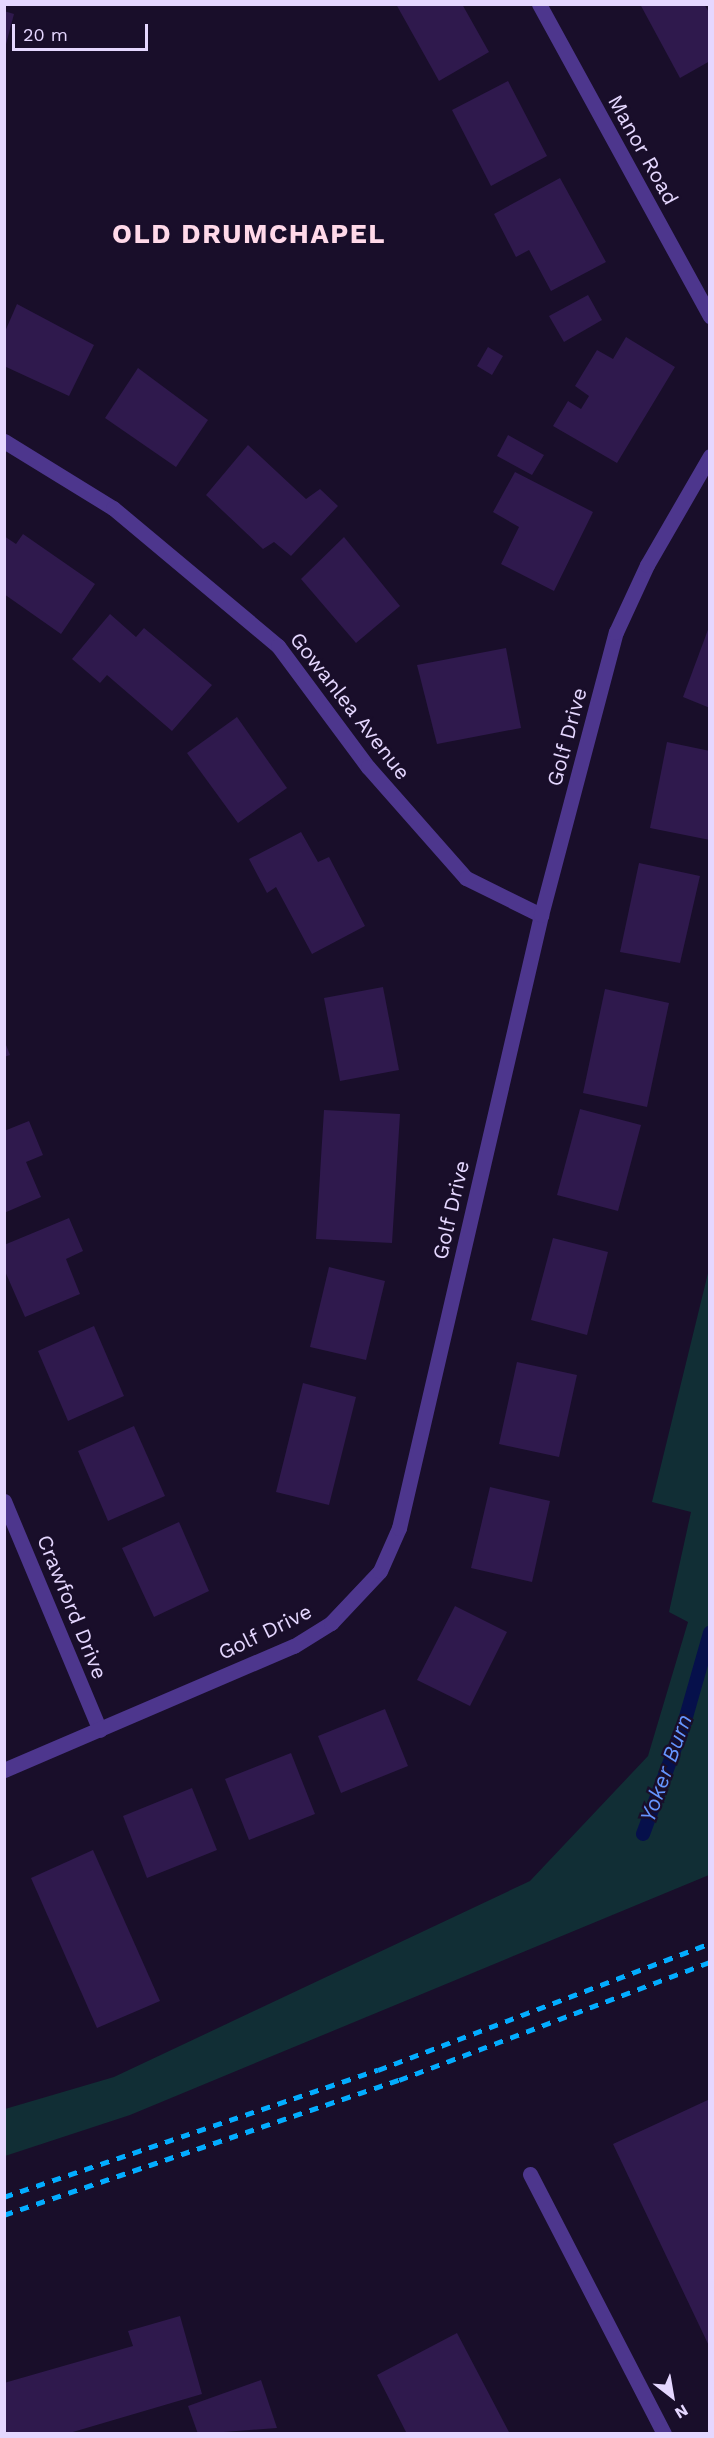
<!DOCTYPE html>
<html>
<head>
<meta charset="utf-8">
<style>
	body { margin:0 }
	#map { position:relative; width:714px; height:2438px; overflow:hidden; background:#190e2a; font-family:"Work Sans",sans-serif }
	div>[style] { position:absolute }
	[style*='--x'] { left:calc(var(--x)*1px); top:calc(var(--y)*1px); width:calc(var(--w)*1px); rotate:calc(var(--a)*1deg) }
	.green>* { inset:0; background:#112e35 }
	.stream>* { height:14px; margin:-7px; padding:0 7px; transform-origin:7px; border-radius:7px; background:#06104b }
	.building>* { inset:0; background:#2f194d }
	.minor>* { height:15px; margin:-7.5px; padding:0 7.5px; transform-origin:7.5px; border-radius:7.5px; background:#4d368d }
	.rail>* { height:4.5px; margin-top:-2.25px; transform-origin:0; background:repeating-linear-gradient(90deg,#03adff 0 9px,transparent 0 17px) }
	span { translate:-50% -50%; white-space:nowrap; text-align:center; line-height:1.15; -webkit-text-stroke:4.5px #190e2a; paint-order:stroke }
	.street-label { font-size:21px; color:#e5d7ff }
	.water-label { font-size:22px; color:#6595ff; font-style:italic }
	.district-label { font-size:27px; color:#ffd9e9; font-weight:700; letter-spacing:1.5px }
	.frame { position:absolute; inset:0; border:6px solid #e5d7ff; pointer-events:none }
	.north { position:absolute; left:642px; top:2366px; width:60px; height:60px; -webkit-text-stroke:4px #190e2a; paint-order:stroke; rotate:149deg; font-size:16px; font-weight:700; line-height:24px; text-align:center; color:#e5d7ff }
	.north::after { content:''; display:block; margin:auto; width:21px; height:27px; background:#e5d7ff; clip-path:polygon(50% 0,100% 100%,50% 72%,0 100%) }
	.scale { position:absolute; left:12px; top:24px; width:136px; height:27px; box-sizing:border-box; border:3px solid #e5d7ff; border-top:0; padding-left:8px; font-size:18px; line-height:21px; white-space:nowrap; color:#e5d7ff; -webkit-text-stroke:4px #190e2a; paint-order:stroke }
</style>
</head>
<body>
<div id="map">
	<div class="green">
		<div style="clip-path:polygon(709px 1269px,709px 1875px,130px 2115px,5px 2156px,5px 2109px,114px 2077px,530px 1881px,648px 1756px,688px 1622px,669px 1612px,691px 1512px,652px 1502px)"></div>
	</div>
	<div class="stream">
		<div style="--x:643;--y:1834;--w:117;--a:-69.6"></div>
		<div style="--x:684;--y:1724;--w:95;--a:-74.1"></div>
	</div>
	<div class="building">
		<div style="clip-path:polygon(396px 4px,462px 4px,489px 52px,439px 81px)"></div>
		<div style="clip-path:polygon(640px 4px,704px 4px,710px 14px,710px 61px,680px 78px)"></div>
		<div style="clip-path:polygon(4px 11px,14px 14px,5px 48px,4px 48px)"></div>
		<div style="clip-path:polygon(508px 81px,547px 156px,491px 186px,452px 110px)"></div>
		<div style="clip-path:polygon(560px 178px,606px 262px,551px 291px,529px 250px,516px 257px,494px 214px)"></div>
		<div style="clip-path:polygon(588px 295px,602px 320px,564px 342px,549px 316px)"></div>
		<div style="clip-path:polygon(17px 304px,94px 345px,69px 396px,4px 366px,4px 334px)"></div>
		<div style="clip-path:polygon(626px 337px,675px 367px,617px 463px,553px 426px,568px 401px,581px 409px,589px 396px,575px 386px,597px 350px,613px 359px)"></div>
		<div style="clip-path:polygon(488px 347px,503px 356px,492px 375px,477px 366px)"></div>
		<div style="clip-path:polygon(138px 368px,208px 420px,176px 467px,105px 418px)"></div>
		<div style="clip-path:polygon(508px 435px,544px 455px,532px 475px,497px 456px)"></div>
		<div style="clip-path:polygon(248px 445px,306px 499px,320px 489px,338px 506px,291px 556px,274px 542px,263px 549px,206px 495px)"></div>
		<div style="clip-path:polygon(515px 472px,593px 512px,554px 591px,501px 564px,519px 527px,493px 512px)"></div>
		<div style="clip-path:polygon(23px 534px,95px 584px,61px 634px,4px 594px,4px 536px,16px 544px)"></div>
		<div style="clip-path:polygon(344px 537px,400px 606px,356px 643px,301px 579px)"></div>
		<div style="clip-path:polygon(110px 614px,136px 637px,144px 628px,212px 685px,172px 731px,107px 675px,100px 683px,72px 659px)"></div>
		<div style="clip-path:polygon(709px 627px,710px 627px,710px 708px,683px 697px)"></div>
		<div style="clip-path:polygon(506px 648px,521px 728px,437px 744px,417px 665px)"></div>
		<div style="clip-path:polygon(237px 717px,287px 788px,238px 823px,187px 753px)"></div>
		<div style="clip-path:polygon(667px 742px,710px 751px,710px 840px,650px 828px)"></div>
		<div style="clip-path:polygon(301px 832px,318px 862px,329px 857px,365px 926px,312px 954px,276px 887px,267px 893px,249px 859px)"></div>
		<div style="clip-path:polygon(639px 863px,700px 876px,680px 963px,620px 952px)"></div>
		<div style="clip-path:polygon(383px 987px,399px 1070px,340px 1081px,324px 998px)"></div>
		<div style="clip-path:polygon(605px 989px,669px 1003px,647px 1107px,583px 1093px)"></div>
		<div style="clip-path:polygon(4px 1040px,10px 1055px,4px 1057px)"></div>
		<div style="clip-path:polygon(580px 1109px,641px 1125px,618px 1211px,557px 1195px)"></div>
		<div style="clip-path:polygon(324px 1110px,400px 1114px,392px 1243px,316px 1239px)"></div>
		<div style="clip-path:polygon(29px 1121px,43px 1155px,26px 1162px,41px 1197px,4px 1213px,4px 1131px)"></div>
		<div style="clip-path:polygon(69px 1218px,83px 1251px,66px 1259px,80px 1294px,25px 1317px,4px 1269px,4px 1245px)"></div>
		<div style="clip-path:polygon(553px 1238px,608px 1252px,587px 1335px,531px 1320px)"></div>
		<div style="clip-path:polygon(329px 1267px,385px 1281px,366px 1360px,310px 1347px)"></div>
		<div style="clip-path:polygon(94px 1326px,124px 1396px,68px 1421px,38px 1351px)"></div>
		<div style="clip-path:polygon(517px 1362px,577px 1375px,559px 1457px,499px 1444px)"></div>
		<div style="clip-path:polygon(303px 1383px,356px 1397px,329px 1505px,276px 1492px)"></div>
		<div style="clip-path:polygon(134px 1426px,165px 1496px,108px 1521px,78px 1451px)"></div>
		<div style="clip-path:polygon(490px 1487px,550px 1501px,532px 1582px,471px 1568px)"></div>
		<div style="clip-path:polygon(179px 1522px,209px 1591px,154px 1617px,122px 1548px)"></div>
		<div style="clip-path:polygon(455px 1606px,507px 1632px,470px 1706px,417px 1680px)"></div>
		<div style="clip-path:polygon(385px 1709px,408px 1766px,341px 1793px,318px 1736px)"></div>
		<div style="clip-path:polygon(291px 1753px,315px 1814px,249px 1840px,225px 1779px)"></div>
		<div style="clip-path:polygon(192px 1788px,217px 1850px,147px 1878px,123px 1816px)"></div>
		<div style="clip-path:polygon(93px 1850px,160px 2001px,97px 2028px,31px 1878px)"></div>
		<div style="clip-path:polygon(710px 2099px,710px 2348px,613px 2144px)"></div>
		<div style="clip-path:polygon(180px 2316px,202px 2394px,66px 2434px,4px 2434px,4px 2383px,133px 2346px,128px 2331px)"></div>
		<div style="clip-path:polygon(457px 2333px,510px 2434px,407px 2434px,377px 2375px)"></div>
		<div style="clip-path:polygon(261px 2380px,277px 2428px,198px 2434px,188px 2406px)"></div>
	</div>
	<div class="minor">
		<div style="--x:539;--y:4;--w:356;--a:61.3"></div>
		<div style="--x:4;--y:441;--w:128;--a:31.6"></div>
		<div style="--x:113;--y:508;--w:215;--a:39.9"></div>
		<div style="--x:278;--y:646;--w:151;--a:53.4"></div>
		<div style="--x:368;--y:767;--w:148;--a:48.6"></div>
		<div style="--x:466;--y:878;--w:84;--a:26.3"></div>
		<div style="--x:4;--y:1501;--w:248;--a:67.3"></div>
		<div style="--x:4;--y:1770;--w:315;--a:-23.2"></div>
		<div style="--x:294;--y:1646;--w:44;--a:-31.9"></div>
		<div style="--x:331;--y:1623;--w:71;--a:-46.7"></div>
		<div style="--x:380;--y:1571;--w:47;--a:-66.2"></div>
		<div style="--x:399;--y:1528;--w:629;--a:-76.96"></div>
		<div style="--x:541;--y:915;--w:293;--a:-75.2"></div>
		<div style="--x:616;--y:632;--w:74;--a:-65.2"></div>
		<div style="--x:647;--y:565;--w:126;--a:-60"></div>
		<div style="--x:530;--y:2174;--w:292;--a:62.7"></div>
	</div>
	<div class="rail">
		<div style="--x:4;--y:2197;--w:395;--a:-18.8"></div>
		<div style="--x:378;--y:2070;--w:355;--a:-20.9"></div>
		<div style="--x:4;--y:2215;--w:417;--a:-18.9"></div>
		<div style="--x:399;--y:2080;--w:333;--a:-20.8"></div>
	</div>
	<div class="street-label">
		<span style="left:643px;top:150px;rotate:61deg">Manor Road</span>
		<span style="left:350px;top:706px;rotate:52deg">Gowanlea Avenue</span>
		<span style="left:567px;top:737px;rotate:-75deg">Golf Drive</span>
		<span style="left:451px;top:1210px;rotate:-77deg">Golf Drive</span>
		<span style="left:72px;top:1607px;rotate:68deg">Crawford Drive</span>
		<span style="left:265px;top:1632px;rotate:-26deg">Golf Drive</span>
	</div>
	<div class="water-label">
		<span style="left:666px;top:1768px;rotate:-70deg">Yoker Burn</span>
	</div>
	<div class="district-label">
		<span style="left:249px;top:235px">OLD DRUMCHAPEL</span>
	</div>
	<div class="frame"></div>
	<div class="north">N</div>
	<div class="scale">20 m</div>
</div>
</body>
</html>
